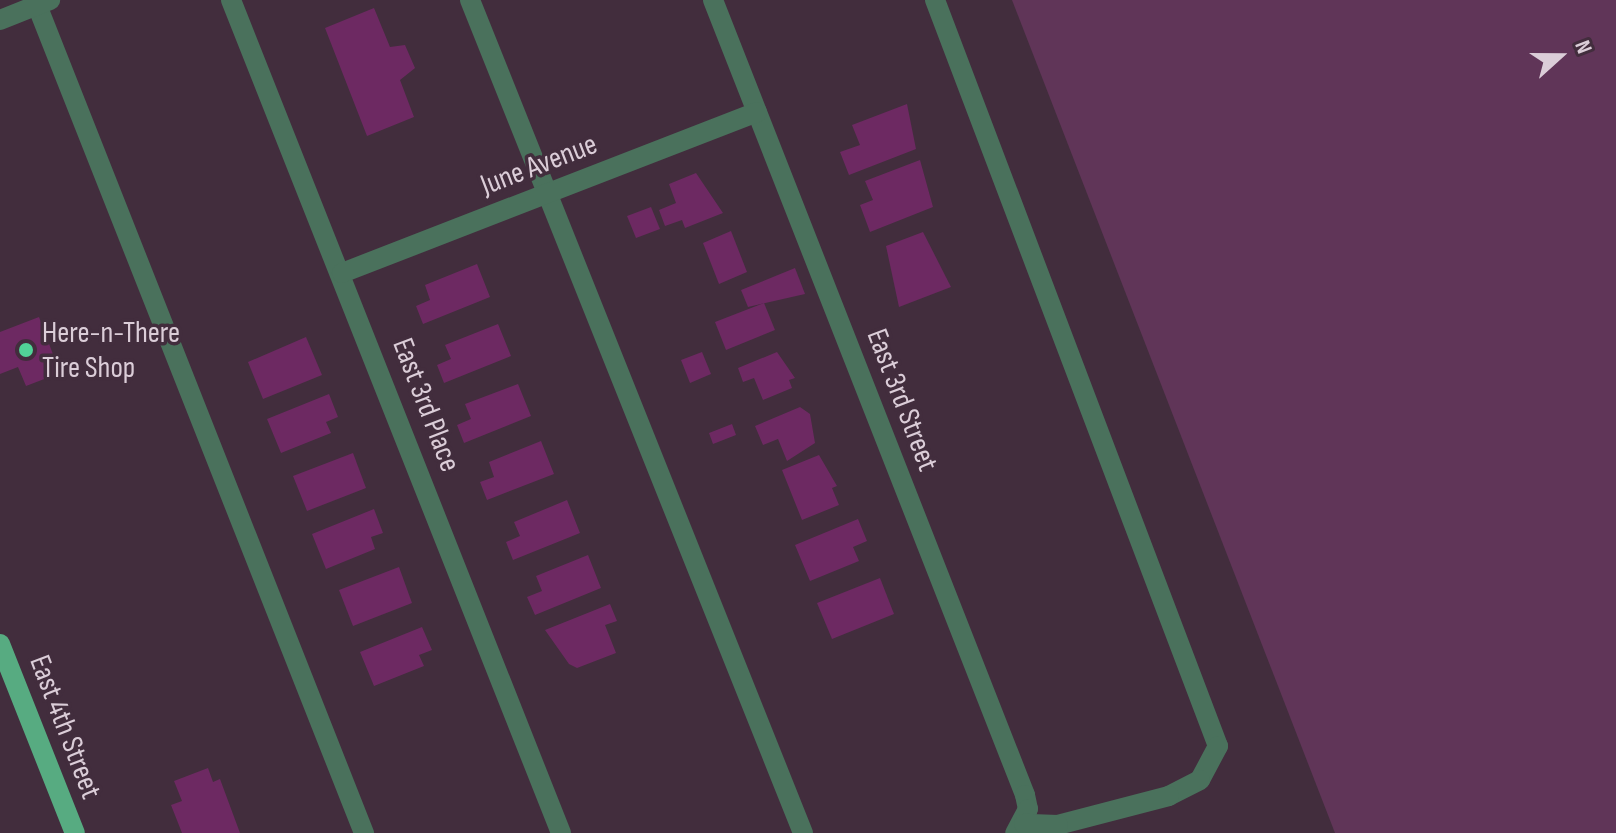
<!DOCTYPE html>
<html>
<head>
<meta charset="utf-8">
<style>
	body { margin:0 }
	#map { position:relative; width:1616px; height:833px; overflow:hidden; background:#422d3d; font-family:"Sofia Sans Condensed",sans-serif }
	div>[style] { position:absolute }
	[style*='--x'] { left:calc(var(--x)*1px); top:calc(var(--y)*1px); width:calc(var(--w)*1px); rotate:calc(var(--a)*1deg) }
	.green>* { inset:0; background:#603558 }
	.building>* { inset:0; background:#6d2962 }
	.minor>* { height:20px; margin:-10px; padding:0 10px; transform-origin:10px; border-radius:10px; background:#4a715c }
	.major>* { height:20px; margin:-10px; padding:0 10px; transform-origin:10px; border-radius:10px; background:#57ab81 }
	.dots>* { width:22px; height:22px; translate:-50% -50%; box-sizing:border-box; border:4px solid #422d3d; border-radius:50% }
	span { translate:-50% -50%; white-space:nowrap; text-align:center; line-height:1.15; -webkit-text-stroke:7px #422d3d; paint-order:stroke }
	.street-label { font-size:30px; color:#dbcdd8 }
	.poi-label { font-size:30px; color:#dbcdd8 }
	.left { translate:0 -50%; text-align:left }
	.north { position:absolute; left:1520px; top:16px; width:80px; height:80px; -webkit-text-stroke:6px #422d3d; paint-order:stroke; rotate:69deg; font-size:22px; font-weight:700; line-height:32px; text-align:center; color:#dbcdd8 }
	.north::after { content:''; display:block; margin:auto; width:28px; height:36px; background:#dbcdd8; clip-path:polygon(50% 0,100% 100%,50% 72%,0 100%) }
</style>
</head>
<body>
<div id="map">
	<div class="green">
		<div style="clip-path:polygon(1012px 0,1616px 0,1616px 833px,1335px 833px)"></div>
	</div>
	<div class="building">
		<div style="clip-path:polygon(374px 8px,390px 47px,405px 45px,415px 68px,400px 80px,414px 117px,367px 136px,325px 28px)"></div>
		<div style="clip-path:polygon(907px 104px,916px 149px,849px 175px,840px 152px,860px 145px,852px 125px)"></div>
		<div style="clip-path:polygon(920px 160px,933px 207px,870px 232px,860px 205px,873px 200px,865px 181px)"></div>
		<div style="clip-path:polygon(696px 173px,723px 213px,685px 228px,682px 220px,665px 226px,659px 210px,676px 203px,669px 184px)"></div>
		<div style="clip-path:polygon(651px 207px,660px 229px,636px 238px,627px 216px)"></div>
		<div style="clip-path:polygon(731px 231px,747px 272px,719px 284px,703px 243px)"></div>
		<div style="clip-path:polygon(923px 232px,951px 287px,899px 307px,886px 246px)"></div>
		<div style="clip-path:polygon(477px 264px,490px 297px,423px 324px,416px 306px,430px 300px,425px 285px)"></div>
		<div style="clip-path:polygon(795px 268px,805px 294px,748px 307px,741px 290px)"></div>
		<div style="clip-path:polygon(764px 303px,775px 330px,726px 350px,715px 322px)"></div>
		<div style="clip-path:polygon(39px 317px,60px 373px,26px 386px,18px 367px,0 374px,0 332px)"></div>
		<div style="clip-path:polygon(498px 324px,511px 356px,444px 383px,437px 365px,451px 359px,445px 345px)"></div>
		<div style="clip-path:polygon(306px 337px,322px 375px,263px 399px,248px 362px)"></div>
		<div style="clip-path:polygon(702px 352px,711px 374px,690px 383px,681px 360px)"></div>
		<div style="clip-path:polygon(777px 352px,795px 378px,789px 380px,792px 388px,763px 400px,754px 378px,743px 382px,738px 368px)"></div>
		<div style="clip-path:polygon(518px 384px,531px 416px,464px 443px,457px 425px,471px 419px,465px 404px)"></div>
		<div style="clip-path:polygon(329px 394px,338px 417px,326px 422px,331px 433px,281px 453px,267px 419px)"></div>
		<div style="clip-path:polygon(800px 407px,810px 414px,815px 443px,787px 461px,778px 439px,763px 445px,755px 426px)"></div>
		<div style="clip-path:polygon(732px 424px,736px 435px,713px 444px,709px 433px)"></div>
		<div style="clip-path:polygon(541px 441px,554px 474px,487px 500px,480px 482px,494px 477px,489px 462px)"></div>
		<div style="clip-path:polygon(353px 453px,366px 488px,307px 511px,293px 476px)"></div>
		<div style="clip-path:polygon(819px 455px,837px 486px,832px 488px,839px 505px,802px 520px,782px 470px)"></div>
		<div style="clip-path:polygon(567px 500px,580px 533px,513px 560px,506px 542px,520px 536px,514px 522px)"></div>
		<div style="clip-path:polygon(374px 509px,383px 533px,371px 537px,375px 549px,326px 569px,312px 534px)"></div>
		<div style="clip-path:polygon(858px 519px,867px 541px,853px 547px,859px 561px,810px 581px,795px 545px)"></div>
		<div style="clip-path:polygon(588px 555px,601px 588px,535px 615px,527px 597px,542px 591px,536px 576px)"></div>
		<div style="clip-path:polygon(399px 567px,412px 603px,353px 626px,339px 590px)"></div>
		<div style="clip-path:polygon(880px 578px,894px 614px,832px 639px,817px 603px)"></div>
		<div style="clip-path:polygon(610px 604px,617px 621px,605px 625px,616px 653px,577px 668px,569px 664px,545px 630px)"></div>
		<div style="clip-path:polygon(422px 627px,432px 650px,419px 655px,424px 666px,374px 686px,360px 652px)"></div>
		<div style="clip-path:polygon(208px 768px,213px 782px,220px 779px,240px 833px,182px 833px,171px 805px,182px 801px,174px 781px)"></div>
	</div>
	<div class="minor">
		<div style="--x:35;--y:0;--w:896;--a:68.45"></div>
		<div style="--x:231;--y:0;--w:896;--a:68.39"></div>
		<div style="--x:470;--y:0;--w:897;--a:68.21"></div>
		<div style="--x:713;--y:0;--w:854;--a:68.57"></div>
		<div style="--x:1025;--y:795;--w:14;--a:78"></div>
		<div style="--x:1028;--y:809;--w:27;--a:118"></div>
		<div style="--x:935;--y:0;--w:798;--a:69.23"></div>
		<div style="--x:1218;--y:746;--w:38;--a:118"></div>
		<div style="--x:1200;--y:780;--w:35;--a:153"></div>
		<div style="--x:1169;--y:796;--w:115;--a:165.4"></div>
		<div style="--x:1058;--y:825;--w:34;--a:-178"></div>
		<div style="--x:0;--y:20;--w:54;--a:-21.8"></div>
		<div style="--x:342;--y:273;--w:445;--a:-21.2"></div>
	</div>
	<div class="major">
		<div style="--x:0;--y:644;--w:203;--a:68.4"></div>
	</div>
	<div class="dots">
		<div style="left:26px;top:350px;background:#51d397"></div>
	</div>
	<div class="street-label">
		<span style="left:539px;top:165px;rotate:-21deg">June Avenue</span>
		<span style="left:902px;top:400px;rotate:69deg">East 3rd Street</span>
		<span style="left:426px;top:405px;rotate:69deg">East 3rd Place</span>
		<span style="left:65px;top:727px;rotate:69deg">East 4th Street</span>
	</div>
	<div class="poi-label">
		<span class="left" style="left:42px;top:350px">Here-n-There<br>Tire Shop</span>
	</div>
	<div class="north">N</div>
</div>
</body>
</html>
